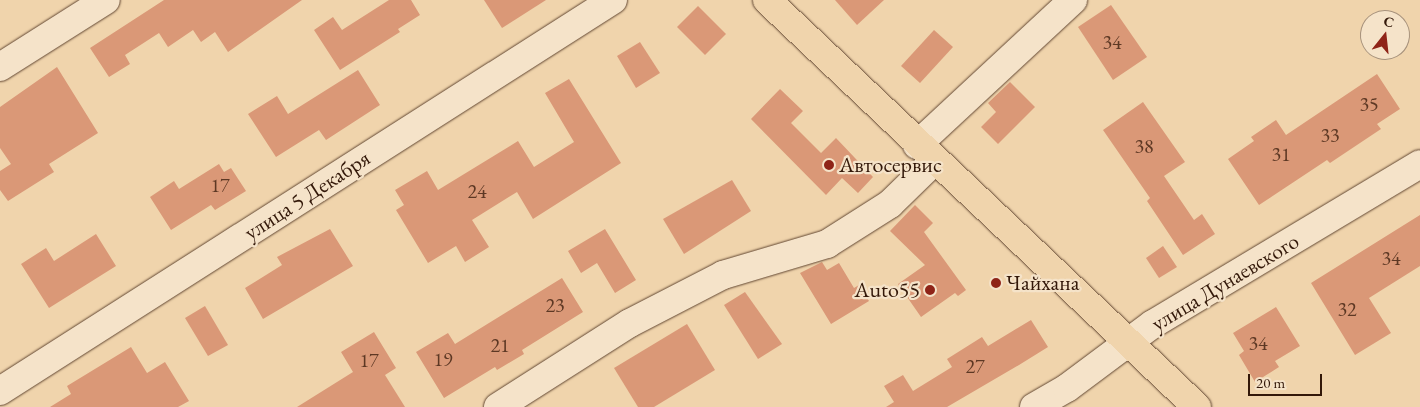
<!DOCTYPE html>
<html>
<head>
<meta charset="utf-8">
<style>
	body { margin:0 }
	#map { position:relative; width:1420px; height:407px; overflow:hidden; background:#f0d4ac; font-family:"EB Garamond",serif }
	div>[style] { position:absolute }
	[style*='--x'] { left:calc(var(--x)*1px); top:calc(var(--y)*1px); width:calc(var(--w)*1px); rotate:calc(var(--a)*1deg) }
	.building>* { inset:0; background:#da9877 }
	.roads { filter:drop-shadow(0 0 1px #624732) drop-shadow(0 0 1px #624732) }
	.street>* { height:28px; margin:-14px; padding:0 14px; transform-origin:14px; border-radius:14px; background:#f5e3c9 }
	.primary>* { height:28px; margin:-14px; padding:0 14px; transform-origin:14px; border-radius:14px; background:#f0d4ac }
	.dots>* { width:14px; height:14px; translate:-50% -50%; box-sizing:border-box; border:2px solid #f5e3c9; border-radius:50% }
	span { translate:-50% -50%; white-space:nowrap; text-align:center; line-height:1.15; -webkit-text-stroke:4.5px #f5e3c9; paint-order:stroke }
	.number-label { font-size:20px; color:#5d3824 }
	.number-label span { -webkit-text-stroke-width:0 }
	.poi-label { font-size:22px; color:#331809 }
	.left { translate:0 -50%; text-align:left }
	.right { translate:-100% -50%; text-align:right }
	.street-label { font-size:22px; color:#331809 }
	.north { position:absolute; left:1360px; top:10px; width:50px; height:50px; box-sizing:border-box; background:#f5e3c9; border:1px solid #a7927c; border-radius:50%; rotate:16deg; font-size:14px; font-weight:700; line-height:20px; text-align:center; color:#331809 }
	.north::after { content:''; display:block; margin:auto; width:18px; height:22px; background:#8f2418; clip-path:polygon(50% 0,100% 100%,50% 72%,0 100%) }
	.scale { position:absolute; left:1248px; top:374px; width:74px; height:22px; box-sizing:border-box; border:2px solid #331809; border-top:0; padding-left:6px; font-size:15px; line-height:18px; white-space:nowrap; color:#331809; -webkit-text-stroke:4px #f5e3c9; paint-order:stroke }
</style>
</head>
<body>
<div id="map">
	<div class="building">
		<div style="clip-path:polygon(164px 0,302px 0,228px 52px,215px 32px,201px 42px,193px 30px,168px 47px,159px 33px,125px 55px,130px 64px,109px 77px,90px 48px)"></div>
		<div style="clip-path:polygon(389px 0,411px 0,420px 15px,398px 29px,400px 32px,340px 70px,314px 30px,333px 17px,342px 30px)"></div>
		<div style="clip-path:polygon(484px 0,546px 0,502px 28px)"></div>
		<div style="clip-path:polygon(835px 0,884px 0,857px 25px)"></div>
		<div style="clip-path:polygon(1111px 5px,1147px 57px,1113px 80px,1078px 27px)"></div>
		<div style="clip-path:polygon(698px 6px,726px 34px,705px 55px,677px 27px)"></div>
		<div style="clip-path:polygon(934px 30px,953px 47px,920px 83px,901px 66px)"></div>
		<div style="clip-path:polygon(640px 42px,660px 73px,636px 88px,617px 56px)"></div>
		<div style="clip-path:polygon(57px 67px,98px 133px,49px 164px,54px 172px,8px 201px,0 190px,0 171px,11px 164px,0 148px,0 107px)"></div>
		<div style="clip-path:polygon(358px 70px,380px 105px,326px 140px,319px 130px,276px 157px,248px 114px,277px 96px,288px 114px)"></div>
		<div style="clip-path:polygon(1377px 74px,1400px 109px,1377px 124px,1381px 129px,1330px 163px,1327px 160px,1259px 205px,1228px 159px,1254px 141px,1251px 137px,1276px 120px,1286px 135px)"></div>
		<div style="clip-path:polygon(569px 79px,621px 163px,533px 219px,517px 192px,472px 220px,489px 247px,465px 262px,456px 246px,428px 263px,396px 210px,404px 205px,395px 190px,427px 171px,438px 190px,518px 141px,534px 167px,574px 142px,545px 93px)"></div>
		<div style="clip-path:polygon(1010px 82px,1035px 107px,998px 144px,981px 127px,996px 112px,988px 103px)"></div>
		<div style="clip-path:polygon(780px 89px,803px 111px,791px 123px,821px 153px,836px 138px,873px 177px,858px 193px,842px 178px,826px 195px,751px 119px)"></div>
		<div style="clip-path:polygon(1143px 102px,1185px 162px,1164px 176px,1194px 220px,1202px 214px,1215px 234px,1183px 255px,1147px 201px,1150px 198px,1103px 130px)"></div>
		<div style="clip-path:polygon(219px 164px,224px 172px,231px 168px,246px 191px,215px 210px,211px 205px,171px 230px,150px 197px,174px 181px,179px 189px)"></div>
		<div style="clip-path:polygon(732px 180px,751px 211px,684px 254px,663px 219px)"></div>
		<div style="clip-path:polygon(915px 205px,933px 223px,924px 232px,966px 290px,958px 296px,955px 293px,921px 317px,898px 284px,925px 265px,890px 231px)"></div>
		<div style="clip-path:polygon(1420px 215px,1420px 266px,1369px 298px,1391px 333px,1355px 355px,1311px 283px)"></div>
		<div style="clip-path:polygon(330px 229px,353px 266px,263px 319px,245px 288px,282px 265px,277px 257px)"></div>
		<div style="clip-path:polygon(605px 229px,636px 280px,615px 293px,597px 263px,581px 273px,568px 251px)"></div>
		<div style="clip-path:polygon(96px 234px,116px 266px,49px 308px,21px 264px,46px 248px,54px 261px)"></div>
		<div style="clip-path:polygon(1163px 246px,1177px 267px,1159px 278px,1146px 258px)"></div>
		<div style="clip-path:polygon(822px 262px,827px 270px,839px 263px,854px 288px,859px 285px,869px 301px,831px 324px,800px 273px)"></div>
		<div style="clip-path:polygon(562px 278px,583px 312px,522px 350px,524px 354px,497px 370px,495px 367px,444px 398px,416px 352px,448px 333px,455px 344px)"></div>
		<div style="clip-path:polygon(745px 292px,782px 344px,758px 359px,724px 305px)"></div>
		<div style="clip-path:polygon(205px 306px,228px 345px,208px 356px,185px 318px)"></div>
		<div style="clip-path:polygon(1276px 307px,1300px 346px,1275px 361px,1279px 367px,1255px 382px,1239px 355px,1244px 351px,1233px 333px)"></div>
		<div style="clip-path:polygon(1031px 320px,1048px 347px,1019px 365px,947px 407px,886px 407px,894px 402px,884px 386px,903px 375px,913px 391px,952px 367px,947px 359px,982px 337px,988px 346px)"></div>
		<div style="clip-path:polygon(687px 324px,715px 370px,654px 407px,638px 407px,614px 368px)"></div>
		<div style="clip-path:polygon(374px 332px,396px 368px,385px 375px,405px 407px,297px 407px,353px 372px,341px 352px)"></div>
		<div style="clip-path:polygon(131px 347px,147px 373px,165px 362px,189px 401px,178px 407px,50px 407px,71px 394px,67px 386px)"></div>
	</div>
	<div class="roads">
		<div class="street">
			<div style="--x:0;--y:67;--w:125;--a:-32.3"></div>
			<div style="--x:917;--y:145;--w:213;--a:-42.9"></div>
			<div style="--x:0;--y:391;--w:727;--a:-32.53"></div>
			<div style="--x:498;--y:407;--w:156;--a:-32.5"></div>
			<div style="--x:630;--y:323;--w:105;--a:-27.3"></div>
			<div style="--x:723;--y:275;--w:109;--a:-16.6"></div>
			<div style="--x:827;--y:244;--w:75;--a:-32.4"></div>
			<div style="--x:890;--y:204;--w:62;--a:-44.3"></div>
			<div style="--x:1034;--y:407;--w:38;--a:-30"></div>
			<div style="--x:1067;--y:388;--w:107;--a:-36.7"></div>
			<div style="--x:1153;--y:324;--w:311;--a:-30.9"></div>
		</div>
		<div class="primary">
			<div style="--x:767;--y:0;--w:592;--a:43.43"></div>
		</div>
	</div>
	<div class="dots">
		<div style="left:829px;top:165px;background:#8f2418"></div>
		<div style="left:996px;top:283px;background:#8f2418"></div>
		<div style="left:930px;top:290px;background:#8f2418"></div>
	</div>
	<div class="number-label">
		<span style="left:1112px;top:42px">34</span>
		<span style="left:1369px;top:104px">35</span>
		<span style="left:1330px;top:135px">33</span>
		<span style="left:1144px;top:146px">38</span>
		<span style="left:1281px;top:154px">31</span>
		<span style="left:220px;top:185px">17</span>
		<span style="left:477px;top:191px">24</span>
		<span style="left:1391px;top:258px">34</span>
		<span style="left:555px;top:305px">23</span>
		<span style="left:1347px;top:309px">32</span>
		<span style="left:1258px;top:343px">34</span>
		<span style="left:500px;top:345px">21</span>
		<span style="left:443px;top:359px">19</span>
		<span style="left:369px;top:360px">17</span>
		<span style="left:975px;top:366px">27</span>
	</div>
	<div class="poi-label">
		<span class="left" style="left:839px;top:165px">Автосервис</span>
		<span class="left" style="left:1006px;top:283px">Чайхана</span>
		<span class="right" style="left:920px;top:290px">Auto55</span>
	</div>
	<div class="street-label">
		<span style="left:307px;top:195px;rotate:-33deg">улица 5 Декабря</span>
		<span style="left:1225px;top:282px;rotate:-31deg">улица Дунаевского</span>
	</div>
	<div class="north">С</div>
	<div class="scale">20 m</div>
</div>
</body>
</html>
